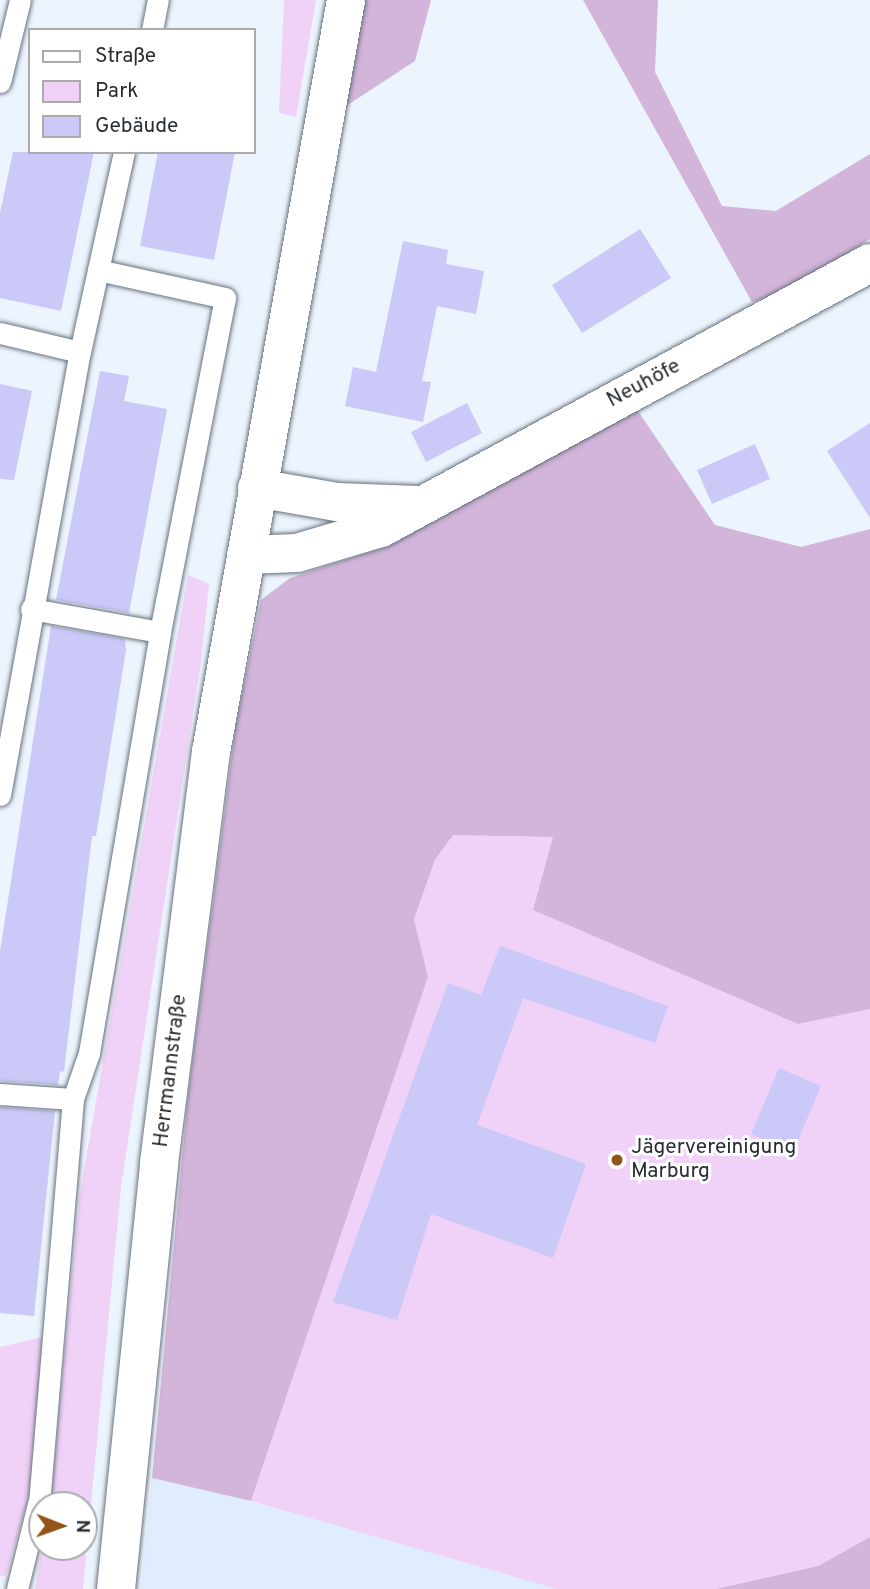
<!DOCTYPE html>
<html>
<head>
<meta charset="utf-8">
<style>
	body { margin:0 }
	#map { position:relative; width:870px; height:1589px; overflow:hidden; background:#ecf4fd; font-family:Overpass,sans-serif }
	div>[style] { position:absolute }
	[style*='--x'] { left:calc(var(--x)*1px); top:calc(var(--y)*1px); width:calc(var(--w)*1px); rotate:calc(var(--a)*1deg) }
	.built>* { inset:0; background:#dfedfe }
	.green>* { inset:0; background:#f0d1f7 }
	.forest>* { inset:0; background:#d3b4da }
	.building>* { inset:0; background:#cbc9f7 }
	.roads { filter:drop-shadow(0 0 2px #67727f) drop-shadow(0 0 2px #67727f) }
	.service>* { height:21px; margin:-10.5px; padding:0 10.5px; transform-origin:10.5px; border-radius:10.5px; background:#fff }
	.tertiary>* { height:38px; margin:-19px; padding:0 19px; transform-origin:19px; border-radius:19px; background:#fff }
	.dots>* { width:19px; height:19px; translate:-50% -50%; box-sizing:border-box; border:4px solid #fff; border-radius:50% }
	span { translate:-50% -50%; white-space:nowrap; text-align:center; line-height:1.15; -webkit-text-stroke:6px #fff; paint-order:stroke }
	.street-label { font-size:21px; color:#292e33 }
	.poi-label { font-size:21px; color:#292e33 }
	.left { translate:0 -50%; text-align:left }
	.legend { position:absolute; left:28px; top:28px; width:228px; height:126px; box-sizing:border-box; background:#fff; border:2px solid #a9abad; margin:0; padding:9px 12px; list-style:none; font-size:21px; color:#292e33 }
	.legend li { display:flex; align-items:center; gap:14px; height:35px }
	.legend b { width:35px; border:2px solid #a9abad }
	.north { position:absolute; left:28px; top:1491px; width:70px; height:70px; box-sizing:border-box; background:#fff; border:2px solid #a9abad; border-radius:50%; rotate:91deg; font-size:19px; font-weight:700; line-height:28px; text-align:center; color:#292e33 }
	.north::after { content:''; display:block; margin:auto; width:24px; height:32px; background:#925517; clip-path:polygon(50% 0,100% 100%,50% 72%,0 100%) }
</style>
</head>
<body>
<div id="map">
	<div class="built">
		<div style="clip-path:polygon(152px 1478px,251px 1501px,557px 1589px,141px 1589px)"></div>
	</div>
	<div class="green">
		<div style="clip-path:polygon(284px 0,316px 0,296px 117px,279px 113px)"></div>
		<div style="clip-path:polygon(188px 575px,209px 584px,201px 661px,121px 1187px,83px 1589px,35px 1589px,42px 1547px,84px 1547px,84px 1505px,50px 1505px,80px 1193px)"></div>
		<div style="clip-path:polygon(453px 835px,554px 837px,533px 910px,798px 1024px,870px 1009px,870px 1537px,818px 1566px,716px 1589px,557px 1589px,251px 1501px,428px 977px,414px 919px,435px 860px)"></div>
		<div style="clip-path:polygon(48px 1336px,29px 1497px,6px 1575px,0 1577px,0 1347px)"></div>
	</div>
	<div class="forest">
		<div style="clip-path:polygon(363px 0,431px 0,415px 61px,343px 108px)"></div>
		<div style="clip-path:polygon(583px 0,658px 0,655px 72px,722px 206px,776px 211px,870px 154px,870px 239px,785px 292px,752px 302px)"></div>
		<div style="clip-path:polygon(636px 408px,715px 525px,801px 547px,870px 529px,870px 1009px,798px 1024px,533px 910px,553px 837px,453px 835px,435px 860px,414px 919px,428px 977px,251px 1501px,152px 1478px,188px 1095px,236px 724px,261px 600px,290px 578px,388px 546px)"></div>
		<div style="clip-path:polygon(870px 1537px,870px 1589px,716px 1589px,818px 1566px)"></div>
	</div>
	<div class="building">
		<div style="clip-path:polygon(13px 152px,94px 152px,61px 311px,0 298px,0 213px)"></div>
		<div style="clip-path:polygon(158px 152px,235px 152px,214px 260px,140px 246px)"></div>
		<div style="clip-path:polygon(640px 229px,671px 278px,582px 333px,552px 285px)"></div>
		<div style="clip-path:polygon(403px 241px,448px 250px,446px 264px,484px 271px,476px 314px,437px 306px,422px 381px,431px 382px,423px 422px,345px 406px,353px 367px,376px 372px)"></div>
		<div style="clip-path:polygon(100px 371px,129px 376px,124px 401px,167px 409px,129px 613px,56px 600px)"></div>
		<div style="clip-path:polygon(0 384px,32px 391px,14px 480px,0 479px)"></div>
		<div style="clip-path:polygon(467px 403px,482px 433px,426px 462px,411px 432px)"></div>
		<div style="clip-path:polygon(870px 423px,870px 518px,827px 451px)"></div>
		<div style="clip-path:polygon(755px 444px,770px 479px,712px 504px,697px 470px)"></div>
		<div style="clip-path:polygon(51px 626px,125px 639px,126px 650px,96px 836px,92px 836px,64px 1072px,60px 1071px,58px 1085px,0 1081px,0 951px)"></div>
		<div style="clip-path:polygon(500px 946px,668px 1006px,655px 1043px,523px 998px,477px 1125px,586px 1164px,553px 1258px,431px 1214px,397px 1320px,333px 1302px,448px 983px,481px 995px)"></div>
		<div style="clip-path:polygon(779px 1068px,821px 1086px,793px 1152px,751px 1134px)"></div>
		<div style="clip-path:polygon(0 1107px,55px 1111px,34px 1316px,0 1313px)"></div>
	</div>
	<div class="roads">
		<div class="service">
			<div style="--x:152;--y:30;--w:31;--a:-79"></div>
			<div style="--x:0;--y:82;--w:84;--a:-76.3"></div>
			<div style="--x:0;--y:333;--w:82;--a:13.4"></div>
			<div style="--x:80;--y:352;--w:205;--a:-77.6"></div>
			<div style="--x:31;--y:609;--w:131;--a:10.1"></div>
			<div style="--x:0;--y:795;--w:450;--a:-79.8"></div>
			<div style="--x:0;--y:1094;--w:73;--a:3.9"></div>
			<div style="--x:73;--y:1099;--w:398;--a:94.8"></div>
			<div style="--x:40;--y:1496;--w:96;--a:103.9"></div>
			<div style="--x:73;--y:1099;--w:49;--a:-70.8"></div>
			<div style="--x:89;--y:1053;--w:427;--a:-80.4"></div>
			<div style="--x:160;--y:632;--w:340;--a:-79"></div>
			<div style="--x:225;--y:298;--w:130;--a:-167.6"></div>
		</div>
		<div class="tertiary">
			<div style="--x:257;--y:488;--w:81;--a:9.9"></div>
			<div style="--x:337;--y:502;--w:80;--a:2.1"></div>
			<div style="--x:246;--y:555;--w:51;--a:-2.2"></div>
			<div style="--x:297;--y:553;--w:88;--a:-16.6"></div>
			<div style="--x:381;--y:528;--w:556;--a:-28.45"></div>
			<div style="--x:116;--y:1589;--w:428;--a:-84.2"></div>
			<div style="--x:159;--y:1163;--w:414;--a:-82.8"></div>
			<div style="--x:211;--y:752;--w:764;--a:-79.82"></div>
		</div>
	</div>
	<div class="dots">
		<div style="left:617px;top:1160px;background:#925517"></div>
	</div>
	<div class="street-label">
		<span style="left:644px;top:384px;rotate:-28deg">Neuhöfe</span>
		<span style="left:171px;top:1071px;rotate:-83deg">Herrmannstraße</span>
	</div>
	<div class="poi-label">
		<span class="left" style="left:631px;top:1160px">Jägervereinigung<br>Marburg</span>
	</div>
	<ul class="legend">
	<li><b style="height:9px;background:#fff"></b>Straße</li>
	<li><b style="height:19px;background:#f0d1f7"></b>Park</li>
	<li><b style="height:19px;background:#cbc9f7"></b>Gebäude</li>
	</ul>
	<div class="north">N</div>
</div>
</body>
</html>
